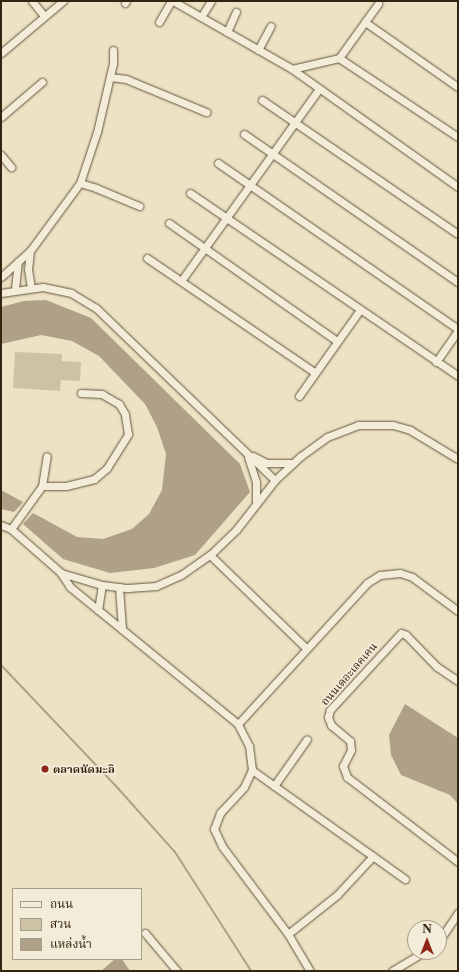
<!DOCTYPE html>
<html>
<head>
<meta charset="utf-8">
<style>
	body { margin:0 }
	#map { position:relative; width:459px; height:972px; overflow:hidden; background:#ede2c3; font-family:"Libre Caslon Text","Noto Serif Thai",serif }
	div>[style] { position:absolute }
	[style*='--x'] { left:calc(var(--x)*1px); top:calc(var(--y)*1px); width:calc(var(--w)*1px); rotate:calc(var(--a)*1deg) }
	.green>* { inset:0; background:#cec2a5 }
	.water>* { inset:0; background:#aea187 }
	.stream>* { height:2px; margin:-1px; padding:0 1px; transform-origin:1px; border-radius:1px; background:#aea187 }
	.roads { filter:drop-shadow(0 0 1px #62543e) drop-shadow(0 0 1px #62543e) }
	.minor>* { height:7px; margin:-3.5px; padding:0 3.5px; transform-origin:3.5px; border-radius:3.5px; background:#f3ecd8 }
	.dots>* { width:11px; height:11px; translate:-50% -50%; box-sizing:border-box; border:2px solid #f3ecd8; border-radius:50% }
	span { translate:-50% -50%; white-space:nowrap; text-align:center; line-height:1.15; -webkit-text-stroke:3.5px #f3ecd8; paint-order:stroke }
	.street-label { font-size:11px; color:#342412 }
	.poi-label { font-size:11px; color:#342412; font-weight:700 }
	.left { translate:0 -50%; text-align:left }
	.frame { position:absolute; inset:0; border:2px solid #342412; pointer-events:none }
	.legend { position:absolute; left:12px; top:888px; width:130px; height:72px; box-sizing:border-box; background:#f3ecd8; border:1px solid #a79c89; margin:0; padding:5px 7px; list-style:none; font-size:12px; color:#342412 }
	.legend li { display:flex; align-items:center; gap:8px; height:20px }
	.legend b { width:20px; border:1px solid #a79c89 }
	.north { position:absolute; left:407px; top:920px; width:40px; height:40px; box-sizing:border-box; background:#f3ecd8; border:1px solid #a79c89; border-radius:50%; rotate:0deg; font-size:11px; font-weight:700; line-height:16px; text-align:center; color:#342412 }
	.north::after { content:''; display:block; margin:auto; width:14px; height:18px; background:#8f2418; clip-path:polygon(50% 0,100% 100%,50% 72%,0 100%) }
</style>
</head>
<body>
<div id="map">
	<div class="green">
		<div style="clip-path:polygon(15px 352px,62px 354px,62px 361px,81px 362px,80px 381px,61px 380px,60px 391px,13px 388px)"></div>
	</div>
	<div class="water">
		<div style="clip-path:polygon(46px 300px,91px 318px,240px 464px,250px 492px,195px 555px,154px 568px,110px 573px,63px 559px,23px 524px,33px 513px,77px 537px,103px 539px,132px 529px,149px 514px,162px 490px,166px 454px,157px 427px,145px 404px,99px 356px,72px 341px,41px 335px,1px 344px,1px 307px,24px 301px)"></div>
		<div style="clip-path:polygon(1px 490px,23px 502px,14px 512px,1px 509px)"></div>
		<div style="clip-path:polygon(405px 704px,458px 738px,458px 804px,450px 795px,401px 775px,391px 755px,389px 735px)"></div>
		<div style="clip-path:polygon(115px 959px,122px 959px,130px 971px,101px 971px)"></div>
	</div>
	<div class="stream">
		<div style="--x:1;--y:665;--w:166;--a:46.5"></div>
		<div style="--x:115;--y:785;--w:90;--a:48.2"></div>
		<div style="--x:175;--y:852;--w:141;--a:57.4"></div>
	</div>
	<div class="roads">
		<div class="minor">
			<div style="--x:32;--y:1;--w:19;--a:51"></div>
			<div style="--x:173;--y:1;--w:137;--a:29.7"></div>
			<div style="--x:292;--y:69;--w:204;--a:35.4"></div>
			<div style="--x:125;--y:3;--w:2;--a:-63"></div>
			<div style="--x:201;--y:17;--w:19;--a:-58"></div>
			<div style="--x:159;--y:22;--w:24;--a:-60"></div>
			<div style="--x:365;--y:22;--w:113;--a:35"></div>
			<div style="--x:227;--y:32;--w:22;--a:-66"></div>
			<div style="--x:258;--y:50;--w:27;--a:-62"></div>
			<div style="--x:1;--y:53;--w:81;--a:-40"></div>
			<div style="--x:339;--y:58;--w:67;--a:-54.2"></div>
			<div style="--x:292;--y:69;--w:48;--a:-13.2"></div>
			<div style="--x:339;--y:58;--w:143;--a:33.6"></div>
			<div style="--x:110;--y:77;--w:16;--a:7"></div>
			<div style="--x:126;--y:79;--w:87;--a:22.4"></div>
			<div style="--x:262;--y:100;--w:237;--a:34.4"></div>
			<div style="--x:1;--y:117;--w:54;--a:-40.5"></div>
			<div style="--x:244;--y:134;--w:260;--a:34.7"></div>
			<div style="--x:1;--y:155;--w:16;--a:50"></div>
			<div style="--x:218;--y:163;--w:292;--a:34.7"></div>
			<div style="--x:80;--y:183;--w:17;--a:17"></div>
			<div style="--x:96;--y:188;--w:47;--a:22.7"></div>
			<div style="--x:190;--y:193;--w:325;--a:34.3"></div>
			<div style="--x:169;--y:223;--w:205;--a:35.1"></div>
			<div style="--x:30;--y:251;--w:18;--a:96"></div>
			<div style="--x:28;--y:269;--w:18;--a:81"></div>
			<div style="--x:147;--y:258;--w:202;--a:34.3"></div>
			<div style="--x:1;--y:277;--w:39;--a:-42"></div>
			<div style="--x:30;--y:251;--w:84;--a:-53.7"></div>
			<div style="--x:80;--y:183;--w:54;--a:-71.6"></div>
			<div style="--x:97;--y:132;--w:71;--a:-76.9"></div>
			<div style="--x:113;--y:63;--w:13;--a:-90"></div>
			<div style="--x:181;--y:281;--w:235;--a:-54.3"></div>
			<div style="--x:15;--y:289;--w:27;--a:-84"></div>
			<div style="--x:1;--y:293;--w:42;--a:-8.1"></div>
			<div style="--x:43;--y:287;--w:29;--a:12"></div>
			<div style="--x:71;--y:293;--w:29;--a:31"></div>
			<div style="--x:96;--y:308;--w:248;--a:43.9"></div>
			<div style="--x:436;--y:362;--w:39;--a:-55"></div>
			<div style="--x:299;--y:396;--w:105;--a:-54.7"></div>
			<div style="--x:253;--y:456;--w:16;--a:27"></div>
			<div style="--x:267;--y:463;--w:26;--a:0"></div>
			<div style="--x:248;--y:457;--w:26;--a:72"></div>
			<div style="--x:256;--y:482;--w:21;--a:90"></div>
			<div style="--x:42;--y:486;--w:24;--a:0"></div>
			<div style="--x:66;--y:486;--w:29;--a:-14"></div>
			<div style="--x:94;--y:479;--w:17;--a:-40"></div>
			<div style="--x:107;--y:468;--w:40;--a:-58"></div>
			<div style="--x:128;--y:434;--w:20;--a:-99"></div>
			<div style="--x:125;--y:414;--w:12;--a:-121"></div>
			<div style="--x:119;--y:404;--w:20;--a:-150"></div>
			<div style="--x:102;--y:394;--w:21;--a:-177"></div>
			<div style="--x:1;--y:525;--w:11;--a:22"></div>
			<div style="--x:11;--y:529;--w:67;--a:41.3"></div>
			<div style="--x:61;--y:573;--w:43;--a:16.3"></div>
			<div style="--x:102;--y:585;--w:26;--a:7"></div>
			<div style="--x:128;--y:588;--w:28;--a:-4"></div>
			<div style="--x:156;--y:586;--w:27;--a:-24"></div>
			<div style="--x:181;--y:575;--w:35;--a:-35"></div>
			<div style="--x:210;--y:555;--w:36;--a:-44"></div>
			<div style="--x:236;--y:530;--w:63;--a:-52"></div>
			<div style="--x:275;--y:480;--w:35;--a:-43"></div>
			<div style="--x:301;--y:456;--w:32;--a:-36"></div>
			<div style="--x:327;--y:437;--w:33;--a:-21"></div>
			<div style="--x:358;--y:425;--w:35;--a:0"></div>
			<div style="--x:393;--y:425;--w:18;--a:16"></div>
			<div style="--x:410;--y:430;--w:56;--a:31.1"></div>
			<div style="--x:11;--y:529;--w:53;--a:-54.2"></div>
			<div style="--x:42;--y:486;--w:30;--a:-81"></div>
			<div style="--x:210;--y:555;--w:134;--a:44.1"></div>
			<div style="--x:61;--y:573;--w:17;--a:57"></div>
			<div style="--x:70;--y:587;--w:217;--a:39.2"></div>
			<div style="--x:119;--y:587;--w:42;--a:85.9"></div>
			<div style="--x:98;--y:610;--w:25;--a:-81"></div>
			<div style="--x:458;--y:681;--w:25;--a:-146"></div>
			<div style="--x:437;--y:667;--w:45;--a:-134.1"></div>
			<div style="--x:406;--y:635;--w:5;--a:-158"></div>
			<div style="--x:401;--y:633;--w:105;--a:132.7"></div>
			<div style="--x:330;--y:710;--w:7;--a:106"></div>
			<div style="--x:328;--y:717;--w:9;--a:69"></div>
			<div style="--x:331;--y:725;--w:25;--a:40"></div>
			<div style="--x:350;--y:741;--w:9;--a:84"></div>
			<div style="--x:351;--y:750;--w:18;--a:117"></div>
			<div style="--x:343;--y:766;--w:12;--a:70"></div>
			<div style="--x:347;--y:777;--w:140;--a:37.4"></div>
			<div style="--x:252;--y:770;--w:188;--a:35.5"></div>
			<div style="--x:274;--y:786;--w:57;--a:-54.9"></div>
			<div style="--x:145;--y:933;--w:50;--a:49.9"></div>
			<div style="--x:288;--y:934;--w:63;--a:-38.5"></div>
			<div style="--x:337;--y:895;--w:53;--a:-47.3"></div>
			<div style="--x:439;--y:941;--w:34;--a:-56"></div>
			<div style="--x:310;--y:971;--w:43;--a:-120.7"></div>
			<div style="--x:288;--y:934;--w:110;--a:-126.9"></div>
			<div style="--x:222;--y:846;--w:19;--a:-115"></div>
			<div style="--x:214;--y:829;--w:17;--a:-69"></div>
			<div style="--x:220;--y:813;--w:35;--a:-47"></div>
			<div style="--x:244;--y:787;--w:19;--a:-65"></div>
			<div style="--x:252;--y:770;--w:24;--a:-97"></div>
			<div style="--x:249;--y:746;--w:25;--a:-117"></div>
			<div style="--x:238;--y:724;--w:191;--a:-47.5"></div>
			<div style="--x:367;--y:583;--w:15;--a:-32"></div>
			<div style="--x:380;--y:575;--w:20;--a:-6"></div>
			<div style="--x:400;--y:573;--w:13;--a:18"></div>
			<div style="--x:412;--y:577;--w:57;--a:36.5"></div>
			<div style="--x:392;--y:971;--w:37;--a:-31"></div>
		</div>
	</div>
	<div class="dots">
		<div style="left:45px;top:769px;background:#8f2418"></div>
	</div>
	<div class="street-label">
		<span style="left:349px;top:674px;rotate:-49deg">ถนนเดอะเลคเคน</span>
	</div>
	<div class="poi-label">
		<span class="left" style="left:53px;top:769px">ตลาดนัดมะลิ</span>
	</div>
	<div class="frame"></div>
	<ul class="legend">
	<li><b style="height:5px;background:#f3ecd8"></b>ถนน</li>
	<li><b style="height:11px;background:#cec2a5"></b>สวน</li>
	<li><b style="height:11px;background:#aea187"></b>แหล่งน้ำ</li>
	</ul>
	<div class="north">N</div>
</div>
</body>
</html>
